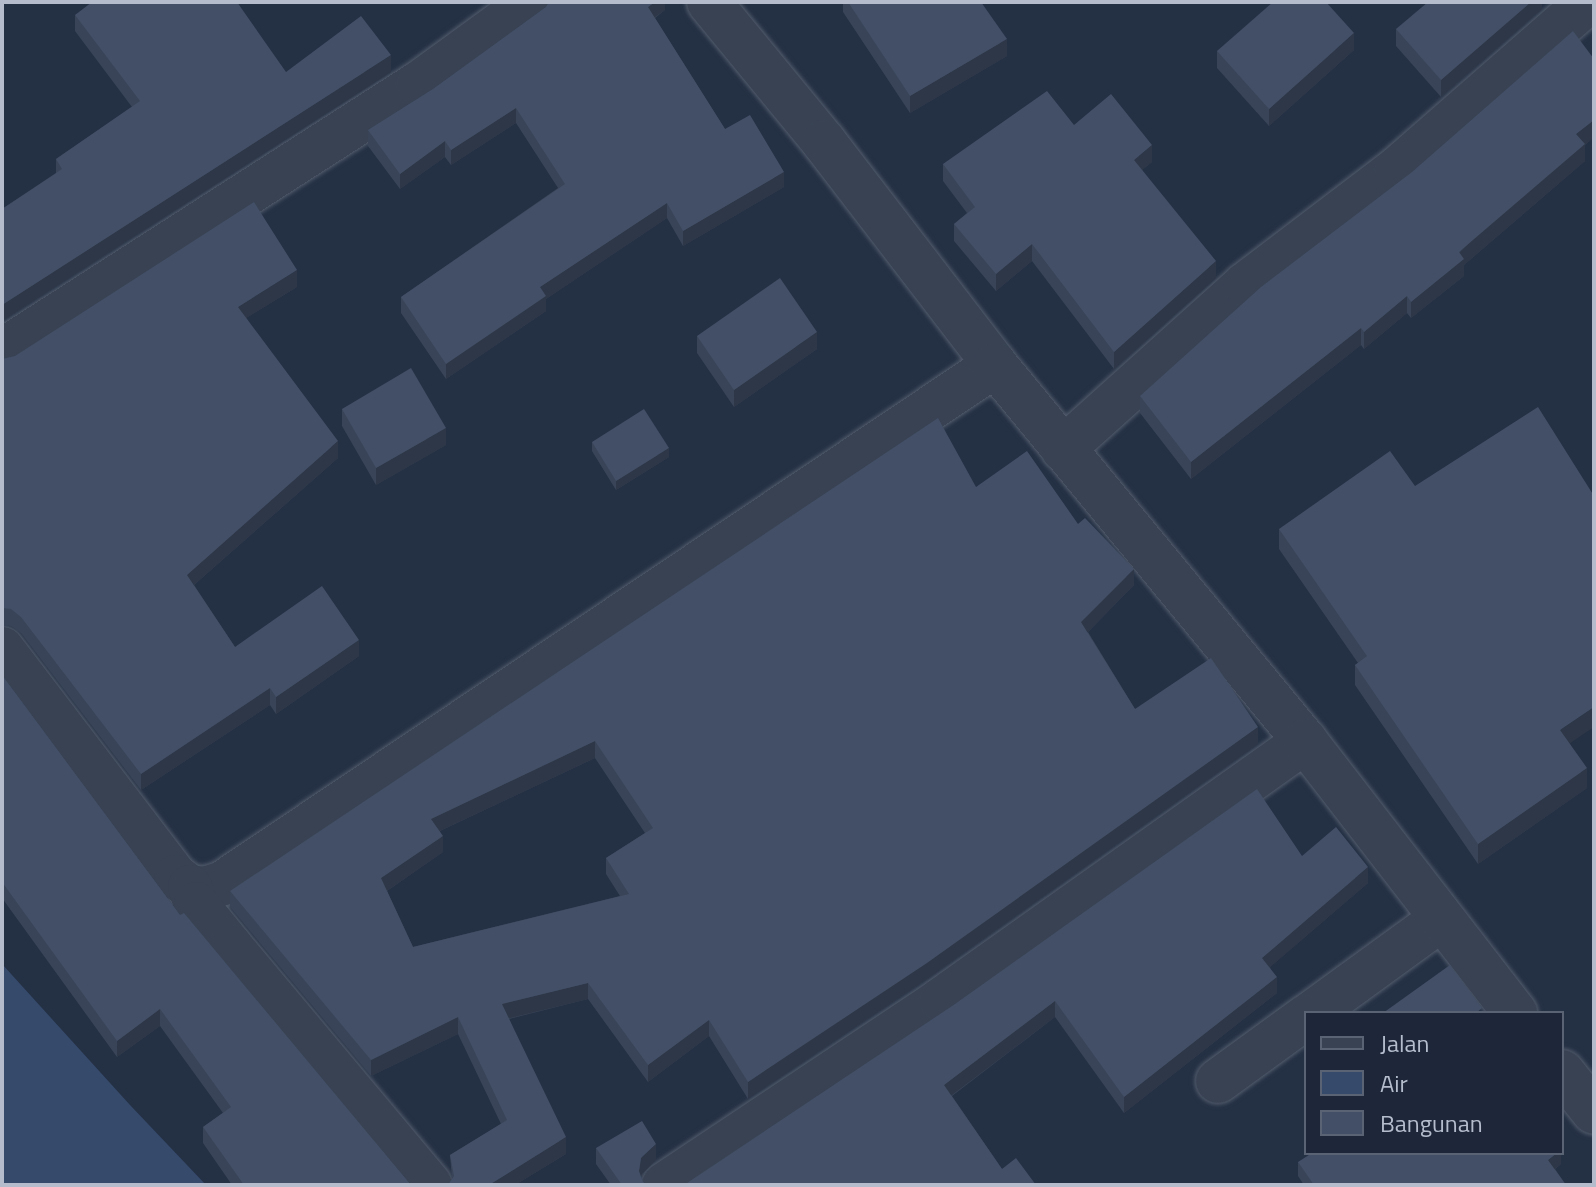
<!DOCTYPE html>
<html>
<head>
<meta charset="utf-8">
<style>
	body { margin:0 }
	#map { position:relative; width:1596px; height:1187px; overflow:hidden; background:#243044; font-family:"Titillium Web",sans-serif }
	div>[style] { position:absolute }
	[style*='--x'] { left:calc(var(--x)*1px); top:calc(var(--y)*1px); width:calc(var(--w)*1px); rotate:calc(var(--a)*1deg) }
	.water>* { inset:0; background:#364a6c }
	.roads { filter:drop-shadow(0 0 2px #535d6d) drop-shadow(0 0 2px #535d6d) }
	.minor>* { height:44px; margin:-22px; padding:0 22px; transform-origin:22px; border-radius:22px; background:#384253 }
	.tertiary>* { height:44px; margin:-22px; padding:0 22px; transform-origin:22px; border-radius:22px; background:#384253 }
	.wall>* { inset:0; background:#394458 }
	.shaded-wall>* { inset:0; background:#2e3747 }
	.building>* { inset:0; background:#424f66 }
	span { translate:-50% -50%; white-space:nowrap; text-align:center; line-height:1.15; -webkit-text-stroke:6px #1d2739; paint-order:stroke }
	.frame { position:absolute; inset:0; border:4px solid #b5bdcd; pointer-events:none }
	.legend { position:absolute; left:1304px; top:1011px; width:260px; height:144px; box-sizing:border-box; background:#1d2739; border:2px solid #5a6374; margin:0; padding:10px 14px; list-style:none; font-size:24px; color:#b5bdcd }
	.legend li { display:flex; align-items:center; gap:16px; height:40px }
	.legend b { width:40px; border:2px solid #5a6374 }
</style>
</head>
<body>
<div id="map">
	<div class="water">
		<div style="clip-path:polygon(2px 964px,130px 1105px,206px 1185px,2px 1185px)"></div>
	</div>
	<div class="roads">
		<div class="minor">
			<div style="--x:2;--y:351;--w:494;--a:-32.7"></div>
			<div style="--x:418;--y:84;--w:140;--a:-36"></div>
			<div style="--x:1063;--y:449;--w:245;--a:-42"></div>
			<div style="--x:1245;--y:285;--w:190;--a:-37.3"></div>
			<div style="--x:1396;--y:170;--w:255;--a:-41.2"></div>
			<div style="--x:2;--y:649;--w:287;--a:52.7"></div>
			<div style="--x:176;--y:877;--w:17;--a:36"></div>
			<div style="--x:190;--y:887;--w:15;--a:8"></div>
			<div style="--x:205;--y:889;--w:19;--a:-18"></div>
			<div style="--x:223;--y:883;--w:930;--a:-33.86"></div>
			<div style="--x:190;--y:887;--w:18;--a:71"></div>
			<div style="--x:196;--y:904;--w:54;--a:51"></div>
			<div style="--x:230;--y:946;--w:312;--a:50.1"></div>
			<div style="--x:1312;--y:1013;--w:158;--a:-36"></div>
			<div style="--x:1218;--y:1081;--w:109;--a:-36"></div>
			<div style="--x:664;--y:1185;--w:333;--a:-33.7"></div>
			<div style="--x:941;--y:1000;--w:447;--a:-35.4"></div>
		</div>
		<div class="tertiary">
			<div style="--x:709;--y:2;--w:181;--a:50.6"></div>
			<div style="--x:824;--y:142;--w:281;--a:52.5"></div>
			<div style="--x:995;--y:365;--w:487;--a:50.5"></div>
			<div style="--x:1305;--y:741;--w:344;--a:52.3"></div>
			<div style="--x:1562;--y:1072;--w:51;--a:51.3"></div>
		</div>
	</div>
	<div class="wall">
		<div style="clip-path:polygon(665px 2px,665px 10px,655px 18px,725px 129px,784px 187px,683px 246px,667px 218px,546px 299px,546px 311px,446px 379px,401px 313px,401px 297px,558px 188px,516px 123px,451px 165px,445px 157px,400px 189px,368px 146px,368px 130px,433px 89px,546px 7px)"></div>
		<div style="clip-path:polygon(843px 2px,981px 2px,1007px 56px,910px 113px,843px 12px)"></div>
		<div style="clip-path:polygon(1542px 2px,1542px 9px,1441px 97px,1396px 46px,1396px 29px)"></div>
		<div style="clip-path:polygon(75px 15px,286px 72px,391px 72px,2px 321px,2px 209px,56px 174px,56px 159px,132px 107px,75px 31px)"></div>
		<div style="clip-path:polygon(1354px 50px,1269px 126px,1217px 68px,1217px 51px)"></div>
		<div style="clip-path:polygon(1594px 59px,1594px 137px,1585px 145px,1585px 161px,1464px 265px,1464px 276px,1411px 318px,1407px 313px,1364px 349px,1361px 345px,1191px 479px,1140px 413px,1140px 396px)"></div>
		<div style="clip-path:polygon(1074px 125px,1152px 162px,1142px 170px,1216px 278px,1114px 369px,1032px 261px,996px 291px,954px 241px,954px 224px,967px 213px,943px 181px,943px 164px)"></div>
		<div style="clip-path:polygon(297px 287px,246px 318px,338px 458px,194px 585px,235px 647px,359px 656px,276px 714px,270px 705px,141px 790px,21px 633px,11px 626px,2px 625px,2px 359px)"></div>
		<div style="clip-path:polygon(697px 336px,817px 349px,734px 407px,697px 353px)"></div>
		<div style="clip-path:polygon(342px 409px,446px 445px,376px 485px,342px 426px)"></div>
		<div style="clip-path:polygon(592px 442px,669px 457px,616px 490px,592px 451px)"></div>
		<div style="clip-path:polygon(1415px 486px,1570px 744px,1587px 788px,1478px 864px,1355px 685px,1355px 665px,1358px 663px,1279px 549px,1279px 529px)"></div>
		<div style="clip-path:polygon(evenodd,976px 487px,1078px 524px,1134px 585px,1088px 632px,1135px 709px,1258px 744px,927px 979px,748px 1099px,709px 1036px,648px 1082px,588px 999px,509px 1019px,566px 1154px,515px 1185px,448px 1185px,452px 1179px,450px 1155px,501px 1124px,458px 1034px,371px 1076px,230px 907px,230px 891px,976px 487px,595px 758px,645px 833px,606px 858px,606px 874px,620px 896px,413px 947px,387px 891px,443px 852px,440px 831px,595px 758px)"></div>
		<div style="clip-path:polygon(2px 675px,180px 915px,411px 1185px,232px 1185px,203px 1143px,203px 1127px,223px 1113px,160px 1026px,117px 1057px,2px 898px)"></div>
		<div style="clip-path:polygon(1302px 856px,1368px 883px,1270px 967px,1277px 993px,1124px 1113px,1055px 1017px,952px 1096px,1002px 1169px,684px 1185px)"></div>
		<div style="clip-path:polygon(596px 1148px,656px 1160px,641px 1175px,643px 1182px,647px 1185px,611px 1185px,596px 1164px)"></div>
		<div style="clip-path:polygon(1561px 1153px,1561px 1164px,1555px 1169px,1566px 1185px,1304px 1185px,1298px 1176px,1298px 1162px)"></div>
	</div>
	<div class="shaded-wall">
		<div style="clip-path:polygon(655px 2px,665px 2px,665px 10px,648px 22px,648px 7px)"></div>
		<div style="clip-path:polygon(1531px 2px,1542px 2px,1542px 9px,1441px 97px,1441px 80px)"></div>
		<div style="clip-path:polygon(1354px 33px,1354px 50px,1269px 126px,1269px 109px)"></div>
		<div style="clip-path:polygon(1007px 39px,1007px 56px,910px 113px,910px 96px)"></div>
		<div style="clip-path:polygon(391px 55px,391px 72px,2px 321px,2px 305px)"></div>
		<div style="clip-path:polygon(516px 108px,516px 123px,451px 165px,451px 150px)"></div>
		<div style="clip-path:polygon(1594px 120px,1594px 137px,1585px 145px,1585px 161px,1464px 265px,1464px 276px,1411px 318px,1411px 302px,1576px 134px)"></div>
		<div style="clip-path:polygon(445px 141px,445px 157px,400px 189px,400px 174px)"></div>
		<div style="clip-path:polygon(1152px 145px,1152px 162px,1134px 177px,1134px 160px)"></div>
		<div style="clip-path:polygon(784px 172px,784px 187px,683px 246px,683px 231px)"></div>
		<div style="clip-path:polygon(667px 203px,667px 218px,546px 299px,546px 311px,446px 379px,446px 364px,540px 287px)"></div>
		<div style="clip-path:polygon(1032px 244px,1032px 261px,996px 291px,996px 274px)"></div>
		<div style="clip-path:polygon(1216px 261px,1216px 278px,1114px 369px,1114px 352px)"></div>
		<div style="clip-path:polygon(297px 270px,297px 287px,238px 323px,238px 307px)"></div>
		<div style="clip-path:polygon(1407px 296px,1407px 313px,1364px 349px,1364px 332px)"></div>
		<div style="clip-path:polygon(1361px 328px,1361px 345px,1191px 479px,1191px 462px)"></div>
		<div style="clip-path:polygon(817px 332px,817px 349px,734px 407px,734px 390px)"></div>
		<div style="clip-path:polygon(446px 428px,446px 445px,376px 485px,376px 468px)"></div>
		<div style="clip-path:polygon(338px 441px,338px 458px,187px 591px,187px 575px)"></div>
		<div style="clip-path:polygon(669px 448px,669px 457px,616px 490px,616px 481px)"></div>
		<div style="clip-path:polygon(1134px 569px,1134px 585px,1081px 639px,1081px 622px)"></div>
		<div style="clip-path:polygon(359px 640px,359px 656px,276px 714px,276px 697px)"></div>
		<div style="clip-path:polygon(270px 688px,270px 705px,141px 790px,141px 774px)"></div>
		<div style="clip-path:polygon(1594px 707px,1594px 727px,1560px 750px,1560px 730px)"></div>
		<div style="clip-path:polygon(1258px 727px,1258px 744px,927px 979px,748px 1099px,748px 1082px)"></div>
		<div style="clip-path:polygon(595px 741px,595px 758px,431px 835px,431px 819px)"></div>
		<div style="clip-path:polygon(1587px 768px,1587px 788px,1478px 864px,1478px 844px)"></div>
		<div style="clip-path:polygon(443px 836px,443px 852px,381px 895px,381px 878px)"></div>
		<div style="clip-path:polygon(1368px 867px,1368px 883px,1262px 974px,1262px 958px)"></div>
		<div style="clip-path:polygon(1277px 977px,1277px 993px,1124px 1113px,1124px 1097px)"></div>
		<div style="clip-path:polygon(588px 983px,588px 999px,502px 1020px,502px 1004px)"></div>
		<div style="clip-path:polygon(1055px 1001px,1055px 1017px,944px 1101px,944px 1085px)"></div>
		<div style="clip-path:polygon(160px 1009px,160px 1026px,117px 1057px,117px 1041px)"></div>
		<div style="clip-path:polygon(458px 1017px,458px 1034px,371px 1076px,371px 1060px)"></div>
		<div style="clip-path:polygon(709px 1020px,709px 1036px,648px 1082px,648px 1065px)"></div>
		<div style="clip-path:polygon(566px 1137px,566px 1154px,515px 1185px,489px 1185px)"></div>
		<div style="clip-path:polygon(656px 1144px,656px 1160px,641px 1175px,639px 1185px,639px 1171px,641px 1158px)"></div>
		<div style="clip-path:polygon(1557px 1153px,1561px 1153px,1561px 1164px,1548px 1174px,1548px 1160px)"></div>
	</div>
	<div class="building">
		<div style="clip-path:polygon(92px 2px,237px 2px,286px 72px,361px 16px,391px 55px,2px 305px,2px 209px,62px 169px,56px 159px,140px 101px,75px 15px)"></div>
		<div style="clip-path:polygon(549px 2px,655px 2px,648px 7px,725px 129px,750px 115px,784px 172px,683px 231px,667px 203px,540px 287px,546px 296px,446px 364px,401px 297px,565px 184px,516px 108px,451px 150px,445px 141px,400px 174px,368px 130px,433px 89px,546px 7px)"></div>
		<div style="clip-path:polygon(848px 2px,981px 2px,1007px 39px,910px 96px)"></div>
		<div style="clip-path:polygon(1273px 2px,1326px 2px,1354px 33px,1269px 109px,1217px 51px)"></div>
		<div style="clip-path:polygon(1428px 2px,1531px 2px,1441px 80px,1396px 29px)"></div>
		<div style="clip-path:polygon(1573px 31px,1594px 59px,1594px 120px,1576px 134px,1585px 144px,1459px 252px,1464px 259px,1411px 302px,1407px 296px,1364px 332px,1361px 328px,1191px 462px,1140px 396px,1261px 287px,1412px 172px)"></div>
		<div style="clip-path:polygon(1047px 91px,1074px 125px,1111px 94px,1152px 145px,1134px 160px,1216px 261px,1114px 352px,1032px 244px,996px 274px,954px 224px,975px 207px,943px 164px)"></div>
		<div style="clip-path:polygon(254px 202px,297px 270px,238px 307px,338px 441px,187px 575px,235px 647px,322px 586px,359px 640px,276px 697px,270px 688px,141px 774px,21px 617px,11px 609px,2px 608px,2px 359px,15px 356px)"></div>
		<div style="clip-path:polygon(780px 278px,817px 332px,734px 390px,697px 336px)"></div>
		<div style="clip-path:polygon(411px 368px,446px 428px,376px 468px,342px 409px)"></div>
		<div style="clip-path:polygon(1538px 407px,1594px 496px,1594px 707px,1560px 730px,1587px 768px,1478px 844px,1355px 665px,1367px 656px,1279px 529px,1390px 451px,1415px 486px)"></div>
		<div style="clip-path:polygon(644px 409px,669px 448px,616px 481px,592px 442px)"></div>
		<div style="clip-path:polygon(evenodd,938px 418px,976px 487px,1027px 451px,1078px 524px,1085px 518px,1134px 569px,1081px 622px,1135px 709px,1211px 658px,1258px 727px,927px 963px,748px 1082px,709px 1020px,648px 1065px,588px 983px,502px 1004px,566px 1137px,489px 1185px,448px 1185px,454px 1176px,450px 1155px,507px 1120px,458px 1017px,371px 1060px,230px 891px,938px 418px,595px 741px,653px 828px,606px 858px,629px 894px,413px 947px,381px 878px,443px 836px,431px 819px,595px 741px)"></div>
		<div style="clip-path:polygon(2px 675px,180px 915px,184px 913px,411px 1185px,244px 1185px,203px 1127px,231px 1107px,160px 1009px,117px 1041px,2px 882px)"></div>
		<div style="clip-path:polygon(1257px 789px,1302px 856px,1336px 827px,1368px 867px,1262px 958px,1277px 977px,1124px 1097px,1055px 1001px,944px 1085px,1002px 1169px,1016px 1158px,1036px 1185px,684px 1185px,955px 1004px)"></div>
		<div style="clip-path:polygon(1450px 965px,1482px 1008px,1476px 1013px,1383px 1013px)"></div>
		<div style="clip-path:polygon(642px 1121px,656px 1144px,641px 1158px,639px 1171px,643px 1182px,647px 1185px,622px 1185px,596px 1148px)"></div>
		<div style="clip-path:polygon(1312px 1153px,1557px 1153px,1548px 1160px,1566px 1185px,1314px 1185px,1298px 1162px)"></div>
	</div>
	<div class="frame"></div>
	<ul class="legend">
	<li><b style="height:10px;background:#384253"></b>Jalan</li>
	<li><b style="height:22px;background:#364a6c"></b>Air</li>
	<li><b style="height:22px;background:#424f66"></b>Bangunan</li>
	</ul>
</div>
</body>
</html>
